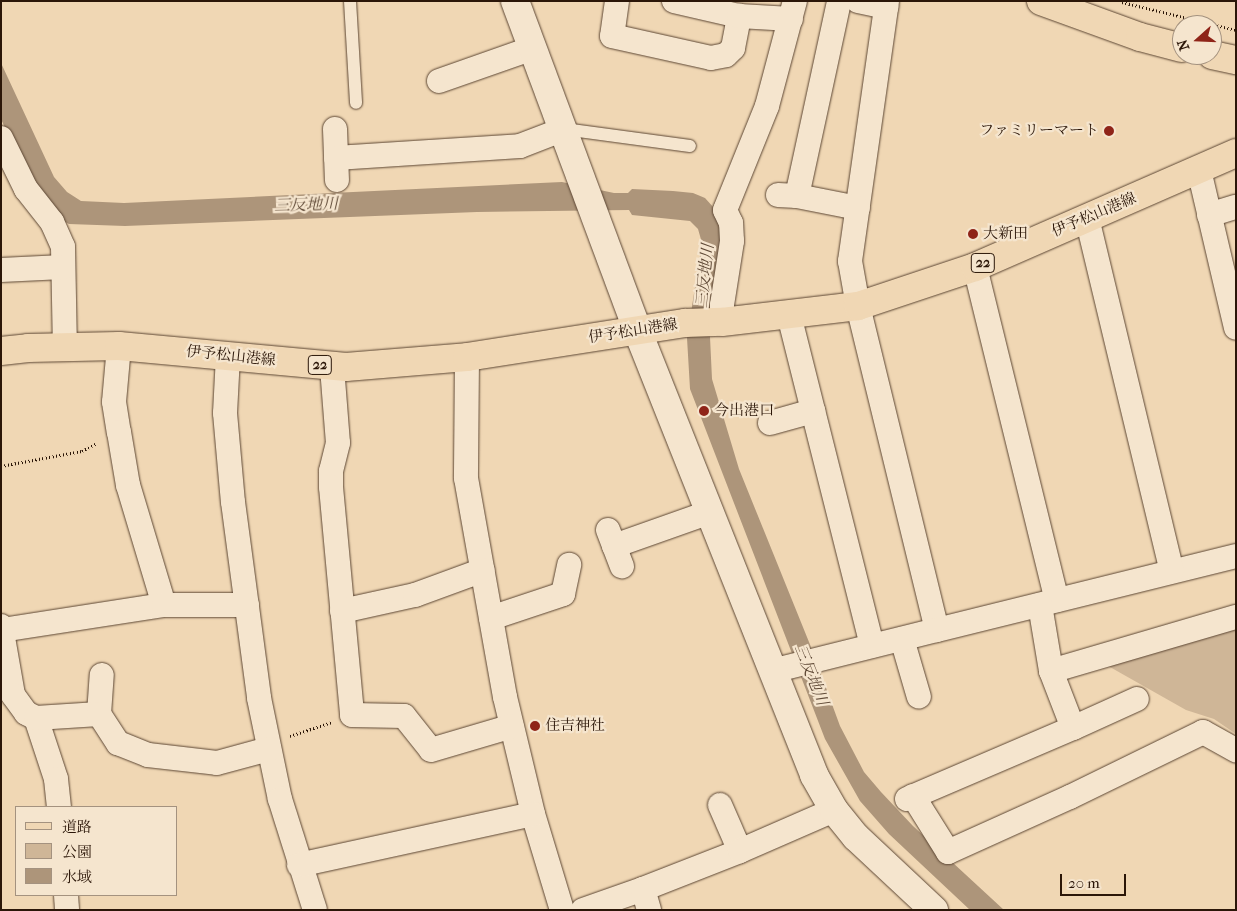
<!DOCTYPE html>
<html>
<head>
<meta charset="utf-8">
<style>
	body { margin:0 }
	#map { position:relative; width:1237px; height:911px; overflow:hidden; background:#f0d7b4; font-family:"IM FELL French Canon","Noto Serif JP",serif }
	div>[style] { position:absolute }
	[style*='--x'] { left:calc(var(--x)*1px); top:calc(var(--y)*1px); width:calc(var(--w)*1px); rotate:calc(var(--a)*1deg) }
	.green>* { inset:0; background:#cfb697 }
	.water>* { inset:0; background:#ad957a }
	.path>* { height:3px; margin-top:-1.5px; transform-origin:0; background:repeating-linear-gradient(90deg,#2b1608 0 1px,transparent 0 3.5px) }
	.roads { filter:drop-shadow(0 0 1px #5c4633) drop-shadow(0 0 1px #5c4633) }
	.service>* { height:12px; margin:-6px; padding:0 6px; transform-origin:6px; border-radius:6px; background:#f5e5ce }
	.minor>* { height:24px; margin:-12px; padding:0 12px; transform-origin:12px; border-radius:12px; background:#f5e5ce }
	.tertiary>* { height:28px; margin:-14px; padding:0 14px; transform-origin:14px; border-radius:14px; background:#f5e5ce }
	.primary>* { height:28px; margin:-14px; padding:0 14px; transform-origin:14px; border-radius:14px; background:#f0d7b4 }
	.dots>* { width:14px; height:14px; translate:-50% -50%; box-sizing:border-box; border:2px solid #f5e5ce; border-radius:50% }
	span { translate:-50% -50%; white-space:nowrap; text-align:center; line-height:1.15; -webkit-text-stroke:4.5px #f5e5ce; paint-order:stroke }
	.shield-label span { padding:1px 4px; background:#f5e5ce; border:1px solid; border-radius:4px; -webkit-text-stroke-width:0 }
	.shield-label { font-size:14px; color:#2b1608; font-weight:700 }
	.poi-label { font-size:15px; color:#2b1608 }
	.right { translate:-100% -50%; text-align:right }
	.left { translate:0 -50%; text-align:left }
	.street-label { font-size:15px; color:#2b1608 }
	.water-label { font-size:16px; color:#5f4936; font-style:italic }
	.frame { position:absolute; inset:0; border:2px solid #2b1608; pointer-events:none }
	.legend { position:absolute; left:15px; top:806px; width:162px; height:90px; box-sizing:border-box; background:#f5e5ce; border:1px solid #a4927f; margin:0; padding:6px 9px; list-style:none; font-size:15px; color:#2b1608 }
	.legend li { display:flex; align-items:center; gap:10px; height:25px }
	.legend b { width:25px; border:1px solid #a4927f }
	.north { position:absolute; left:1172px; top:15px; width:50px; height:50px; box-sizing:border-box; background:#f5e5ce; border:1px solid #a4927f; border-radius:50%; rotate:250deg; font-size:14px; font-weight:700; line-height:20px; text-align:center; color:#2b1608 }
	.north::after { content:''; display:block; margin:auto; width:18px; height:22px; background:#8f2418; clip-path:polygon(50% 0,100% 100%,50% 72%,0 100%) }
	.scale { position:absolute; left:1060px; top:874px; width:66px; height:22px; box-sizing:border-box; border:2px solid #2b1608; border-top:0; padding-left:6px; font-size:15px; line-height:18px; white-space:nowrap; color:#2b1608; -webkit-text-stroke:4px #f5e5ce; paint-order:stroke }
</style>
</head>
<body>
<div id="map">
	<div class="green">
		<div style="clip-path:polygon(1236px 623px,1236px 734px,1214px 719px,1186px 710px,1094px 658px)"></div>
	</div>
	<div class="water">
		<div style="clip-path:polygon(1px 63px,54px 177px,67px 192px,81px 201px,124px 203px,562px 182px,614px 193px,628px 193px,632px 189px,673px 191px,693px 193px,705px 198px,723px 218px,710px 337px,712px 379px,739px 469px,811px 647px,840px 726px,864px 772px,881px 792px,913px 826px,1004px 910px,970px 910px,889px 834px,860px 801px,825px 739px,690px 389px,687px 338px,702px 243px,698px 229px,690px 221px,632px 215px,629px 210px,477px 212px,125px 226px,69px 224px,54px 216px,21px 163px,1px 119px)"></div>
	</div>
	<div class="path">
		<div style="--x:1122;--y:2;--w:117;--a:13.8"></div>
		<div style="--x:1;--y:466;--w:82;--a:-10.5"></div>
		<div style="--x:82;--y:451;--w:17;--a:-28"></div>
		<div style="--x:290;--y:736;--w:44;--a:-18.4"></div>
	</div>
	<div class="roads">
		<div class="service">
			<div style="--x:350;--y:1;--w:102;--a:86.6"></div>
			<div style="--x:564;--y:129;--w:127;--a:7.7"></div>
		</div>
		<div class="minor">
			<div style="--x:617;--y:1;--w:35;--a:98"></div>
			<div style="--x:612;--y:36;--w:101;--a:12.5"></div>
			<div style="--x:711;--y:58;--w:15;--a:-11"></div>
			<div style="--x:726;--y:55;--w:10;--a:-45"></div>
			<div style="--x:733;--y:48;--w:33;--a:-79"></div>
			<div style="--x:674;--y:1;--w:67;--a:13"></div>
			<div style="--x:739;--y:16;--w:52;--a:3.3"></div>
			<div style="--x:858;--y:1;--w:29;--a:12"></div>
			<div style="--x:887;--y:1;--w:263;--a:98.1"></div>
			<div style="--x:850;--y:261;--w:46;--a:79.9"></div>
			<div style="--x:858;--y:306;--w:333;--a:76.3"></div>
			<div style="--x:937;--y:630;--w:308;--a:-13.9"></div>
			<div style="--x:439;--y:81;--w:100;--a:-19.3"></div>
			<div style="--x:335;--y:129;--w:51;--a:87.8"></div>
			<div style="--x:1;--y:138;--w:57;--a:63.9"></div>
			<div style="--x:26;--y:189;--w:42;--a:51.8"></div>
			<div style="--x:52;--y:222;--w:27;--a:66"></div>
			<div style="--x:63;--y:247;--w:100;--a:88.9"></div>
			<div style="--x:336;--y:158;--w:184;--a:-3.7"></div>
			<div style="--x:520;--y:146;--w:47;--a:-21.1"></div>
			<div style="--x:1199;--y:170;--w:162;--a:76.8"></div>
			<div style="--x:778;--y:195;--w:19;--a:3"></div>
			<div style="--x:797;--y:196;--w:62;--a:11.1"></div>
			<div style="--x:797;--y:196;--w:199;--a:-77.8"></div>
			<div style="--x:1209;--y:215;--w:28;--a:-17"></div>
			<div style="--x:1087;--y:218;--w:363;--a:76.5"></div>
			<div style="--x:975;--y:267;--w:343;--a:76.2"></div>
			<div style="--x:1;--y:270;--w:62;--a:-2.8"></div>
			<div style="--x:789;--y:315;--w:341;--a:75.9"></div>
			<div style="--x:722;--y:322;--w:17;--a:-90"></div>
			<div style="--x:722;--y:305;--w:65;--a:-81.1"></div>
			<div style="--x:732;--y:241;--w:18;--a:-93"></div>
			<div style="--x:731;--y:223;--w:14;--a:-115"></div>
			<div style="--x:725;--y:210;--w:112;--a:-68"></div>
			<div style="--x:767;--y:106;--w:109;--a:-75.1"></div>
			<div style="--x:119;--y:346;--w:56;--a:95.1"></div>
			<div style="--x:114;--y:402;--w:30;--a:81"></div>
			<div style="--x:119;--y:432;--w:54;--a:80.4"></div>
			<div style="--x:128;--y:485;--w:125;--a:73.3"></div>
			<div style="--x:228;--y:356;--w:57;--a:93"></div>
			<div style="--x:225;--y:413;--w:89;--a:84.9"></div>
			<div style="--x:233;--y:502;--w:198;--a:82.4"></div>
			<div style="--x:259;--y:698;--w:103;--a:78.3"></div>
			<div style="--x:280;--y:799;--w:116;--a:72.5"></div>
			<div style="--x:467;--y:357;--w:121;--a:90.5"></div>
			<div style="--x:466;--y:478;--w:222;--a:79.9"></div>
			<div style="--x:505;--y:697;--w:120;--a:76.5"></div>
			<div style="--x:533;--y:814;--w:100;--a:73.2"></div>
			<div style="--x:332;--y:367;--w:76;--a:85.5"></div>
			<div style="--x:338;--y:443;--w:29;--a:104"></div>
			<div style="--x:331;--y:471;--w:16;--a:90"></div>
			<div style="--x:331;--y:487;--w:229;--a:84.7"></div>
			<div style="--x:352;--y:715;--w:52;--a:1.1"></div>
			<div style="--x:404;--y:716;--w:43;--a:51.5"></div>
			<div style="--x:431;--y:750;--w:84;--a:-16.5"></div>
			<div style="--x:770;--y:423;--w:45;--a:-15.6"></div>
			<div style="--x:608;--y:530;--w:39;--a:69"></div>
			<div style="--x:614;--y:546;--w:102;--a:-19.5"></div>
			<div style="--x:1040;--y:605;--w:67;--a:80.5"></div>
			<div style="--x:1051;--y:671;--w:61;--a:68.9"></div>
			<div style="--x:342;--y:611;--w:75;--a:-12.4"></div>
			<div style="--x:415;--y:595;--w:72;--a:-20.2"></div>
			<div style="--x:491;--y:618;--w:76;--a:-18.4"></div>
			<div style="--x:563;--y:594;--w:30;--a:-78"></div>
			<div style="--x:1;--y:626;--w:70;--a:80.1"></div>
			<div style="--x:13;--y:695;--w:22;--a:54"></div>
			<div style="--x:26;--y:713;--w:11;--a:27"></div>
			<div style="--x:36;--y:718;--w:64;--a:71.8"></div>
			<div style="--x:56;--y:779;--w:28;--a:84"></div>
			<div style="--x:2;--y:630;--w:164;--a:-8.8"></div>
			<div style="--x:164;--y:605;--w:83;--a:0"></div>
			<div style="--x:902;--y:639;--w:60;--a:73.7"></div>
			<div style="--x:772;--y:671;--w:170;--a:-14"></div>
			<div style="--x:1051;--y:671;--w:193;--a:-16.3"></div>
			<div style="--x:99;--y:714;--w:39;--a:-86"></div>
			<div style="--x:36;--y:718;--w:63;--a:-3.6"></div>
			<div style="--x:99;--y:714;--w:35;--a:57"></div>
			<div style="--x:118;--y:743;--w:32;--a:22"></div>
			<div style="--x:148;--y:755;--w:69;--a:6.6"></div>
			<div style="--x:217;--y:763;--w:54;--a:-15.1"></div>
			<div style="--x:913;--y:796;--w:66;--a:58"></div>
			<div style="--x:948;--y:852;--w:134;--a:-24.3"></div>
			<div style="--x:1070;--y:797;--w:148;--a:-26"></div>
			<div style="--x:1203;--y:732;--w:38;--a:29"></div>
			<div style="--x:907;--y:799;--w:181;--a:-23.2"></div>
			<div style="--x:1073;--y:728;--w:70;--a:-24.4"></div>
			<div style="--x:720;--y:805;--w:50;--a:66.5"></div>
			<div style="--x:299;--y:865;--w:239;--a:-12.3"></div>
			<div style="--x:643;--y:889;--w:22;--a:74"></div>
			<div style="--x:66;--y:895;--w:15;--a:86"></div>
			<div style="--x:583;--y:910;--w:64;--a:-19.3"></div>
			<div style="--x:643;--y:889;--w:104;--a:-21.4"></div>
			<div style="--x:740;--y:851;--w:103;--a:-23.6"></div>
		</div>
		<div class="tertiary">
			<div style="--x:515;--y:1;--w:353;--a:69.6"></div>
			<div style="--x:638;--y:332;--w:477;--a:68.3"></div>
			<div style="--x:814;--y:775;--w:40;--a:60.3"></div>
			<div style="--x:834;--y:810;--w:35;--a:51"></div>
			<div style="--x:856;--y:837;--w:107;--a:43.1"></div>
		</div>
		<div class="primary">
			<div style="--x:1041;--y:1;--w:105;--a:20"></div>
			<div style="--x:1140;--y:37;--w:43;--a:14.7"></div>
			<div style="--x:1212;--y:55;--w:25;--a:12"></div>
			<div style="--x:1;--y:351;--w:27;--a:-6"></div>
			<div style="--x:28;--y:348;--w:91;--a:-1.3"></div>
			<div style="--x:119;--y:346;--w:228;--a:5.3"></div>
			<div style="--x:346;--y:367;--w:121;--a:-4.7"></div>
			<div style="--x:467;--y:357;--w:221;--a:-8.9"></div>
			<div style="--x:685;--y:323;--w:37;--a:-2"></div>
			<div style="--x:722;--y:322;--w:137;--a:-6.7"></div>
			<div style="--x:858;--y:306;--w:123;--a:-18.4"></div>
			<div style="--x:975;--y:267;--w:285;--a:-23.6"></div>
		</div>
	</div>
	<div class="dots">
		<div style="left:1109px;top:131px;background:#8f2418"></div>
		<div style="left:973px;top:234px;background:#8f2418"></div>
		<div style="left:704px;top:411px;background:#8f2418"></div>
		<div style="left:535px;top:726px;background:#8f2418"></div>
	</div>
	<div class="shield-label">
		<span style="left:983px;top:263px">22</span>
		<span style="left:320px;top:365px">22</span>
	</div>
	<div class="poi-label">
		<span class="right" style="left:1099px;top:131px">ファミリーマート</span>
		<span class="left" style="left:983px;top:234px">大新田</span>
		<span class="left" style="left:714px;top:411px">今出港口</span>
		<span class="left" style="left:545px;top:726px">住吉神社</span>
	</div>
	<div class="street-label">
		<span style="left:1094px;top:215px;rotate:-23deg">伊予松山港線</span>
		<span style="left:633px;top:331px;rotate:-9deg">伊予松山港線</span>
		<span style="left:231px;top:356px;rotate:6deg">伊予松山港線</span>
	</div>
	<div class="water-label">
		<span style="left:306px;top:205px;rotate:-2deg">三反地川</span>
		<span style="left:705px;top:276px;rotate:-84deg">三反地川</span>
		<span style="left:811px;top:675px;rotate:68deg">三反地川</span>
	</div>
	<div class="frame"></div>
	<ul class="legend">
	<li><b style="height:6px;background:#f0d7b4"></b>道路</li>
	<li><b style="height:14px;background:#cfb697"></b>公園</li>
	<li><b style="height:14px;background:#ad957a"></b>水域</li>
	</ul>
	<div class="north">N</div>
	<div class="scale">20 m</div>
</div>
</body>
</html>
